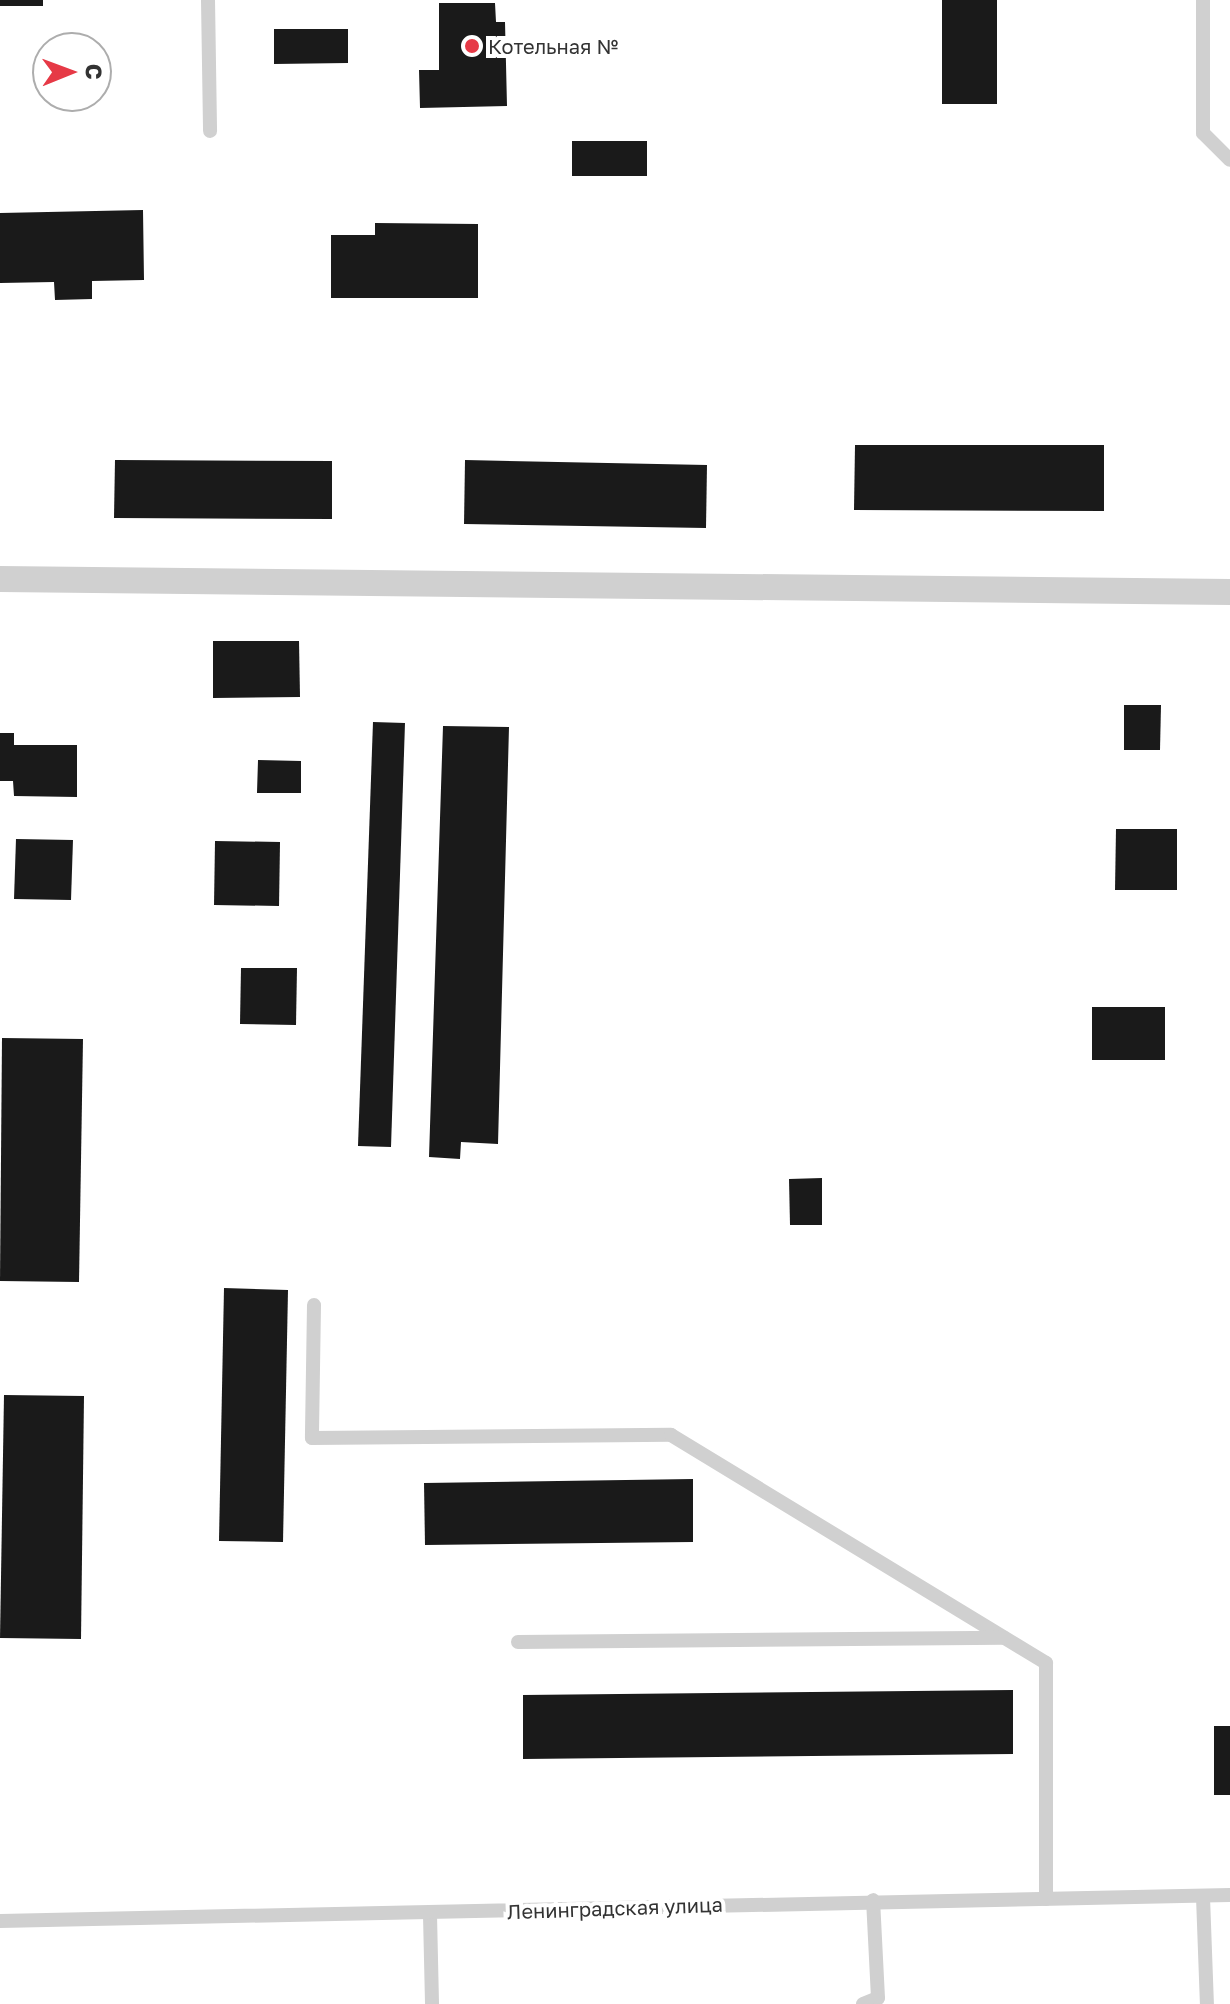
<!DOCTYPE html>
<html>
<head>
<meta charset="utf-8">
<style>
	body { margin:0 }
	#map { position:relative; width:1230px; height:2004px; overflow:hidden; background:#fff; font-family:"Golos Text",sans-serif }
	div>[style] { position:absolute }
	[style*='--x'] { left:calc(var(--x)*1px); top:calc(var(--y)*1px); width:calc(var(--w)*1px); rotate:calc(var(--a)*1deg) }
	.building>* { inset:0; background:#1a1a1a }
	.service>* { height:14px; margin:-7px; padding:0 7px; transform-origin:7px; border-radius:7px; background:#d0d0d0 }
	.minor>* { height:26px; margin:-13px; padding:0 13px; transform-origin:13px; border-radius:13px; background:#d0d0d0 }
	.dots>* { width:22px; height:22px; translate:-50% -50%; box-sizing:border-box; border:4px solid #fff; border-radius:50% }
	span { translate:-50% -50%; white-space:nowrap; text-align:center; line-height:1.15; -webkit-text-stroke:8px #fff; paint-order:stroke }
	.poi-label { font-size:20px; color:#333 }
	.left { translate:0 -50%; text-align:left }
	.street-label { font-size:20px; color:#333 }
	.north { position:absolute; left:32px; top:32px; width:80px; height:80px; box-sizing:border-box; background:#fff; border:2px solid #adadad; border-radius:50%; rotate:89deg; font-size:22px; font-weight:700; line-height:32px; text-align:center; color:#333 }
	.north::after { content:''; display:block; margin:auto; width:28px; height:36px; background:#e63946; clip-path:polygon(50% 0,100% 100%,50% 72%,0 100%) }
</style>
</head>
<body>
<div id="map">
	<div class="building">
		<div style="clip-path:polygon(0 0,43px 0,43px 6px,0 6px)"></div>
		<div style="clip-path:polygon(942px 0,997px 0,997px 104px,942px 104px)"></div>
		<div style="clip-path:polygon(439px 3px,495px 3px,496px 22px,505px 22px,507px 106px,420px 108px,419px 70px,439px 70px)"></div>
		<div style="clip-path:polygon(274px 29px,348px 29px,348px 63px,274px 64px)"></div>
		<div style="clip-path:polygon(572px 141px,647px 141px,647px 176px,572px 176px)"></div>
		<div style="clip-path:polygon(143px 210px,144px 280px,92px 281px,92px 299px,55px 300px,54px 282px,0 283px,0 213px)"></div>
		<div style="clip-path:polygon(375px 223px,478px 224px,478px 298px,331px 298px,331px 235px,375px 235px)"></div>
		<div style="clip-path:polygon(855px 445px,1104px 445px,1104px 511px,854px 510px)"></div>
		<div style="clip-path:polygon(115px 460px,332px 461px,332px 519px,114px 518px)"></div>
		<div style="clip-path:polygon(465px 460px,707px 465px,706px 528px,464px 524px)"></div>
		<div style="clip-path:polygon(213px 641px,299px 641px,300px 697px,213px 698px)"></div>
		<div style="clip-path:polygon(1124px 705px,1161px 705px,1160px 750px,1124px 750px)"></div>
		<div style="clip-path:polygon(373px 722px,405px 723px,391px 1147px,358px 1146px)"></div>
		<div style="clip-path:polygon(443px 726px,509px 727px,498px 1144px,461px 1142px,460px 1159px,429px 1157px)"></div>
		<div style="clip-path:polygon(0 733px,14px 733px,14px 745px,77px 745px,77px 797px,14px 796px,13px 781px,0 781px)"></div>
		<div style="clip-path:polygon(258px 760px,301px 761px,301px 793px,257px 793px)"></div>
		<div style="clip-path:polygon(1116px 829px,1177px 829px,1177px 890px,1115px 890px)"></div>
		<div style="clip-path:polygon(16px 839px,73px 840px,71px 900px,14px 899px)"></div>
		<div style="clip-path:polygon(215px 841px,280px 842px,279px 906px,214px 905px)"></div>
		<div style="clip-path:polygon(241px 968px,297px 968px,296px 1025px,240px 1024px)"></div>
		<div style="clip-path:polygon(1092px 1007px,1165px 1007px,1165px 1060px,1092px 1060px)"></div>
		<div style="clip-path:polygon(2px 1038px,83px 1039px,79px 1282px,0 1281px)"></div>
		<div style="clip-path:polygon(822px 1178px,822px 1225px,790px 1225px,789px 1179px)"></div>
		<div style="clip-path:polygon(224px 1288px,288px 1290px,283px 1542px,219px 1541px)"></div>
		<div style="clip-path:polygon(4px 1395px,84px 1396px,81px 1639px,0 1638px)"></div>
		<div style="clip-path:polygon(693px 1479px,693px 1542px,425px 1545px,424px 1483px)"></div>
		<div style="clip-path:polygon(1013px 1690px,1013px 1754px,523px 1759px,523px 1695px)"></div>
		<div style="clip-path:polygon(1214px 1726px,1230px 1726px,1230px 1795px,1214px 1795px)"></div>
	</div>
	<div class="service">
		<div style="--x:208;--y:0;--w:131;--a:89.1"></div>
		<div style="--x:1203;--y:0;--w:133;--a:90"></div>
		<div style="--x:1203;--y:133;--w:38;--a:45"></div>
		<div style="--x:314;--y:1305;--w:133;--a:90.9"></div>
		<div style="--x:312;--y:1438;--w:359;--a:-0.5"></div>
		<div style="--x:671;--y:1435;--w:439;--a:31.3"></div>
		<div style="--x:1046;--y:1663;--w:236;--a:90"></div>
		<div style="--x:518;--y:1642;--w:486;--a:-0.5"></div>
		<div style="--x:1203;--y:1897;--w:107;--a:87.9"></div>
		<div style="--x:430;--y:1915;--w:89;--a:88.7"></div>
		<div style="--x:0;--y:1921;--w:1230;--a:-1.21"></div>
		<div style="--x:863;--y:2004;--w:16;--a:-22"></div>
		<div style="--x:878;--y:1998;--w:98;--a:-92.9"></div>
	</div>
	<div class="minor">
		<div style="--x:0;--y:579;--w:1230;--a:0.61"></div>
	</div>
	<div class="dots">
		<div style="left:472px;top:46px;background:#e63946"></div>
	</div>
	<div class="poi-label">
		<span class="left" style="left:488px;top:46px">Котельная №</span>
	</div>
	<div class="street-label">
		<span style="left:615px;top:1908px;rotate:-2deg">Ленинградская улица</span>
	</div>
	<div class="north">С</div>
</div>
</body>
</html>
